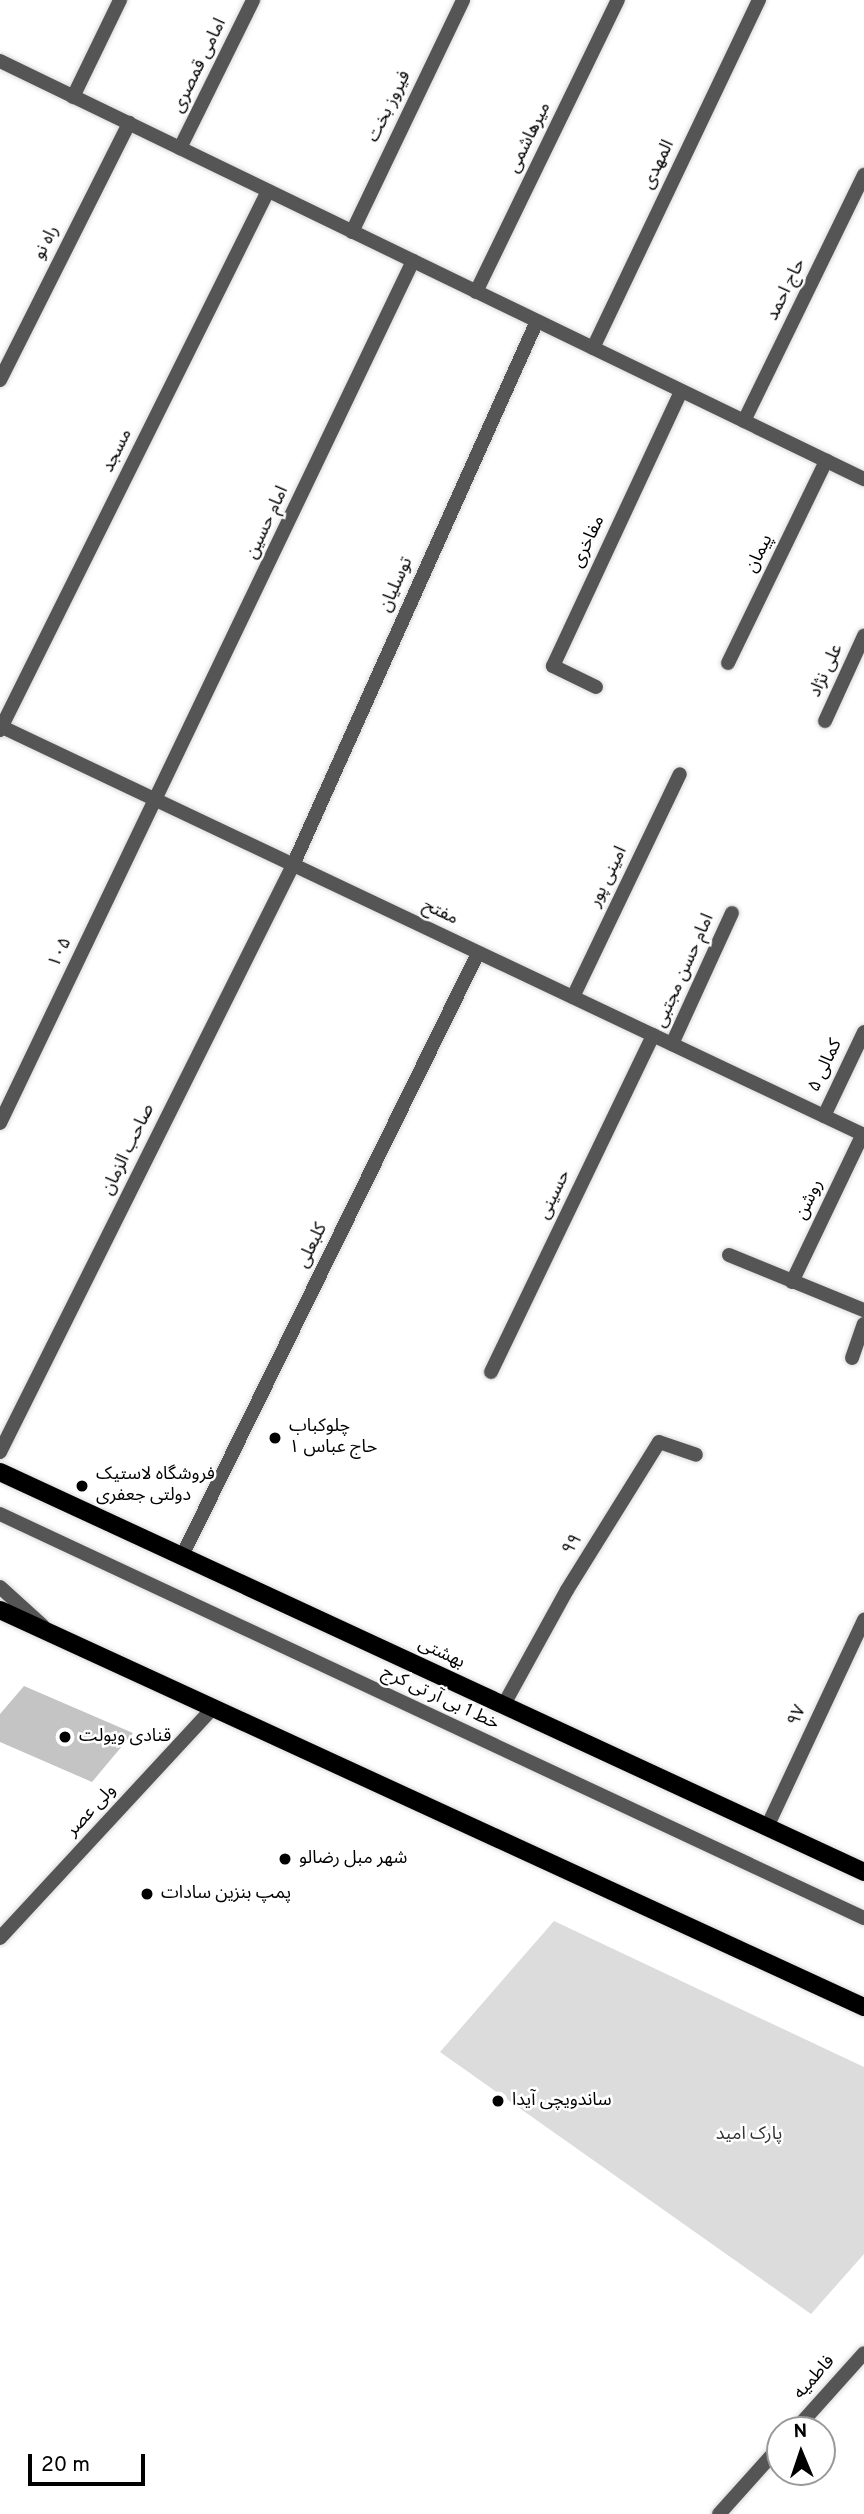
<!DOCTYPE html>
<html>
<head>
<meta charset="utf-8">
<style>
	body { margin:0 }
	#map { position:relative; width:864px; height:2514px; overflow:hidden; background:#fff; font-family:Overpass,"Noto Sans Arabic",sans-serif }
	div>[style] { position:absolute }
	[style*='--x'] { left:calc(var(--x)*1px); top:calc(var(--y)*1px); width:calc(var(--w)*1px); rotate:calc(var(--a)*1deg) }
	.green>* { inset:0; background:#dcdcdc }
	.building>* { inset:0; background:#c4c4c4 }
	.roads { filter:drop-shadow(0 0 2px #dbdbdb) drop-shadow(0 0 2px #dbdbdb) }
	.service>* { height:14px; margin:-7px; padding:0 7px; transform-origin:7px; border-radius:7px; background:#555 }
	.minor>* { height:14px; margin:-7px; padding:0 7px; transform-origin:7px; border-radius:7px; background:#555 }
	.tertiary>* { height:14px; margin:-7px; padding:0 7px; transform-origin:7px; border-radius:7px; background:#555 }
	.primary>* { height:18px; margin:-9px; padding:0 9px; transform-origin:9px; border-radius:9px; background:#000 }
	.dots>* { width:19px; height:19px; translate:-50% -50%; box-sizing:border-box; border:4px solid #fff; border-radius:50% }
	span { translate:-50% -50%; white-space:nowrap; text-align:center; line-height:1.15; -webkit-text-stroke:5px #fff; paint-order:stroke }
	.street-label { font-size:18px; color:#000 }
	.poi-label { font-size:18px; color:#000 }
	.left { translate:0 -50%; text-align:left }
	.park-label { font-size:18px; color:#333 }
	.north { position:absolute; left:766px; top:2416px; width:70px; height:70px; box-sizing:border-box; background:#fff; border:2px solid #999; border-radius:50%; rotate:358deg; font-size:19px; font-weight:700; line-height:28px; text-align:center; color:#000 }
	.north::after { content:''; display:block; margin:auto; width:24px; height:32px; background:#000; clip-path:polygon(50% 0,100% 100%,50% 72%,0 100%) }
	.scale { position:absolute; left:28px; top:2454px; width:117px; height:32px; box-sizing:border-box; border:4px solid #000; border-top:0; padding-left:9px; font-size:21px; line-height:24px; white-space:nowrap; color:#000; -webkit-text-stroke:5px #fff; paint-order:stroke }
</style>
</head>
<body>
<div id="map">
	<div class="green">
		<div style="clip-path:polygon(554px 1921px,864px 2067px,864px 2254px,811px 2314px,440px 2052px)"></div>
	</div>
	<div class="building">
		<div style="clip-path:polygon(24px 1686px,133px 1733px,92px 1782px,0 1742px,0 1714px)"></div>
	</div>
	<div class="roads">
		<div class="service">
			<div style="--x:825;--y:721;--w:94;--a:-65.4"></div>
			<div style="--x:672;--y:1044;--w:144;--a:-65.4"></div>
			<div style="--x:824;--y:1116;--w:93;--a:-64.5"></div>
			<div style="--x:729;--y:1255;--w:146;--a:22.2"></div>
			<div style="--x:852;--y:1358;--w:36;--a:-71"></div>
			<div style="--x:0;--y:1514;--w:954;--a:25.06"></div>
			<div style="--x:0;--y:1587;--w:58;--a:42.2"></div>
			<div style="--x:767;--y:1827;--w:229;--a:-64.9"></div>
		</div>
		<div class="minor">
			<div style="--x:0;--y:61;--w:960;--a:25.82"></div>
			<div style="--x:73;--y:97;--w:108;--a:-64.1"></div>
			<div style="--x:180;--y:148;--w:165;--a:-63.7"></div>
			<div style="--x:352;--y:232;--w:257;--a:-64.4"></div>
			<div style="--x:476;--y:292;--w:325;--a:-64.1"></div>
			<div style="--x:593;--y:348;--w:386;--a:-64.5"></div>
			<div style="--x:0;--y:380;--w:288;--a:-63.3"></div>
			<div style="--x:744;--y:421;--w:274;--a:-64"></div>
			<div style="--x:728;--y:663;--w:225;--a:-64.1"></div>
			<div style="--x:596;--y:687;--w:48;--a:-154"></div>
			<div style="--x:553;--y:666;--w:303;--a:-65"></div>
			<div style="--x:0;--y:726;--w:956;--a:25.33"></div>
			<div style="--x:0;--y:730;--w:602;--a:-63.56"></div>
			<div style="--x:573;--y:997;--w:247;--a:-64.4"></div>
			<div style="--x:0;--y:1123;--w:956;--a:-64.4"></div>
			<div style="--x:792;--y:1282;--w:164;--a:-64.4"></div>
			<div style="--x:491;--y:1372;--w:374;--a:-64.3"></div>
			<div style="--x:0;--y:1452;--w:656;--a:-63.47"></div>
			<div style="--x:293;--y:865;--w:596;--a:-65.84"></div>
			<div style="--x:182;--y:1556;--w:672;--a:-63.85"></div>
			<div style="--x:503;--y:1706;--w:132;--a:-61.1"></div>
			<div style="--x:567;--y:1590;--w:174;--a:-58.1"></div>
			<div style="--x:659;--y:1442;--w:39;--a:19"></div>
		</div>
		<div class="tertiary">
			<div style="--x:0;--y:1938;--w:311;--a:-47.2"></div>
			<div style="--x:795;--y:2430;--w:103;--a:-48.1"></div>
			<div style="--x:719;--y:2514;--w:91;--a:-48.1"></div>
		</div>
		<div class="primary">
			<div style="--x:0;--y:1472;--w:952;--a:24.84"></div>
			<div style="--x:0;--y:1610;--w:951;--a:24.68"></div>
		</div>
	</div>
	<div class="dots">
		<div style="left:275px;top:1438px;background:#000"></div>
		<div style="left:82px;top:1486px;background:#000"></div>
		<div style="left:65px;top:1737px;background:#000"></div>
		<div style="left:285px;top:1859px;background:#000"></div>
		<div style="left:147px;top:1894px;background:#000"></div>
		<div style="left:498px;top:2101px;background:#000"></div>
	</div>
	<div class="street-label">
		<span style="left:200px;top:66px;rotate:-64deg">امامی قمصری</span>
		<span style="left:390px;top:107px;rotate:-64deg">فیروز بخت</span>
		<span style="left:530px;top:138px;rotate:-64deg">میرهاشمی</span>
		<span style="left:659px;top:165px;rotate:-64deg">المهدی</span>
		<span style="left:47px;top:243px;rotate:-63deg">راه نو</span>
		<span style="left:787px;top:290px;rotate:-64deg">حاج احمد</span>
		<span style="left:118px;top:451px;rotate:-64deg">مسجد</span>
		<span style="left:268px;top:523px;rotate:-65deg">امام حسین</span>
		<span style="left:589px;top:542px;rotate:-65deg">مفاخری</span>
		<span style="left:760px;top:554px;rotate:-64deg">پیمان</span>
		<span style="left:397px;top:585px;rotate:-66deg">توسلیان</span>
		<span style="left:827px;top:671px;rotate:-65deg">علی نژاد</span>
		<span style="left:609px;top:877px;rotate:-64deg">امینی پور</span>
		<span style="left:440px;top:913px;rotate:25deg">مفتح</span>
		<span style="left:61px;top:953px;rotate:-64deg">۱۰۵</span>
		<span style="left:685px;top:971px;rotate:-66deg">امام حسن مجتبی</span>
		<span style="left:826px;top:1066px;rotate:-65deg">۵ کمالی</span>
		<span style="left:129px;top:1150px;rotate:-64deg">صاحب الزمان</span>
		<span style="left:555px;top:1195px;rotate:-64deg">حسینی</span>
		<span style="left:810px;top:1200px;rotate:-65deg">روشن</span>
		<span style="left:313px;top:1246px;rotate:-64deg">کلبعلی</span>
		<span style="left:573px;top:1545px;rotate:-57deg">۹۹</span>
		<span style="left:441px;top:1654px;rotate:25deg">بهشتی</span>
		<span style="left:440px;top:1699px;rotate:25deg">خط 1 بی آر تی کرج</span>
		<span style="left:798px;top:1716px;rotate:-65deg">۹۷</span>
		<span style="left:92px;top:1811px;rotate:-47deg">ولی عصر</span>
		<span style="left:815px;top:2378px;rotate:-48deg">فاطمیه</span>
	</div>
	<div class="poi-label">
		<span class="left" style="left:289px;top:1438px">چلوکباب<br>حاج عباس ۱</span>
		<span class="left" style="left:96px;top:1486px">فروشگاه لاستیک<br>دولتی جعفری</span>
		<span class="left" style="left:79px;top:1737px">قنادی ویولت</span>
		<span class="left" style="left:299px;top:1859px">شهر مبل رضالو</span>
		<span class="left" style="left:161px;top:1894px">پمپ بنزین سادات</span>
		<span class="left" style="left:512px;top:2101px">ساندویچی آیدا</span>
	</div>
	<div class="park-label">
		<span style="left:749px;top:2135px">پارک امید</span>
	</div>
	<div class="north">N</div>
	<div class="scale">20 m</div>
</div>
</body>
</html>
